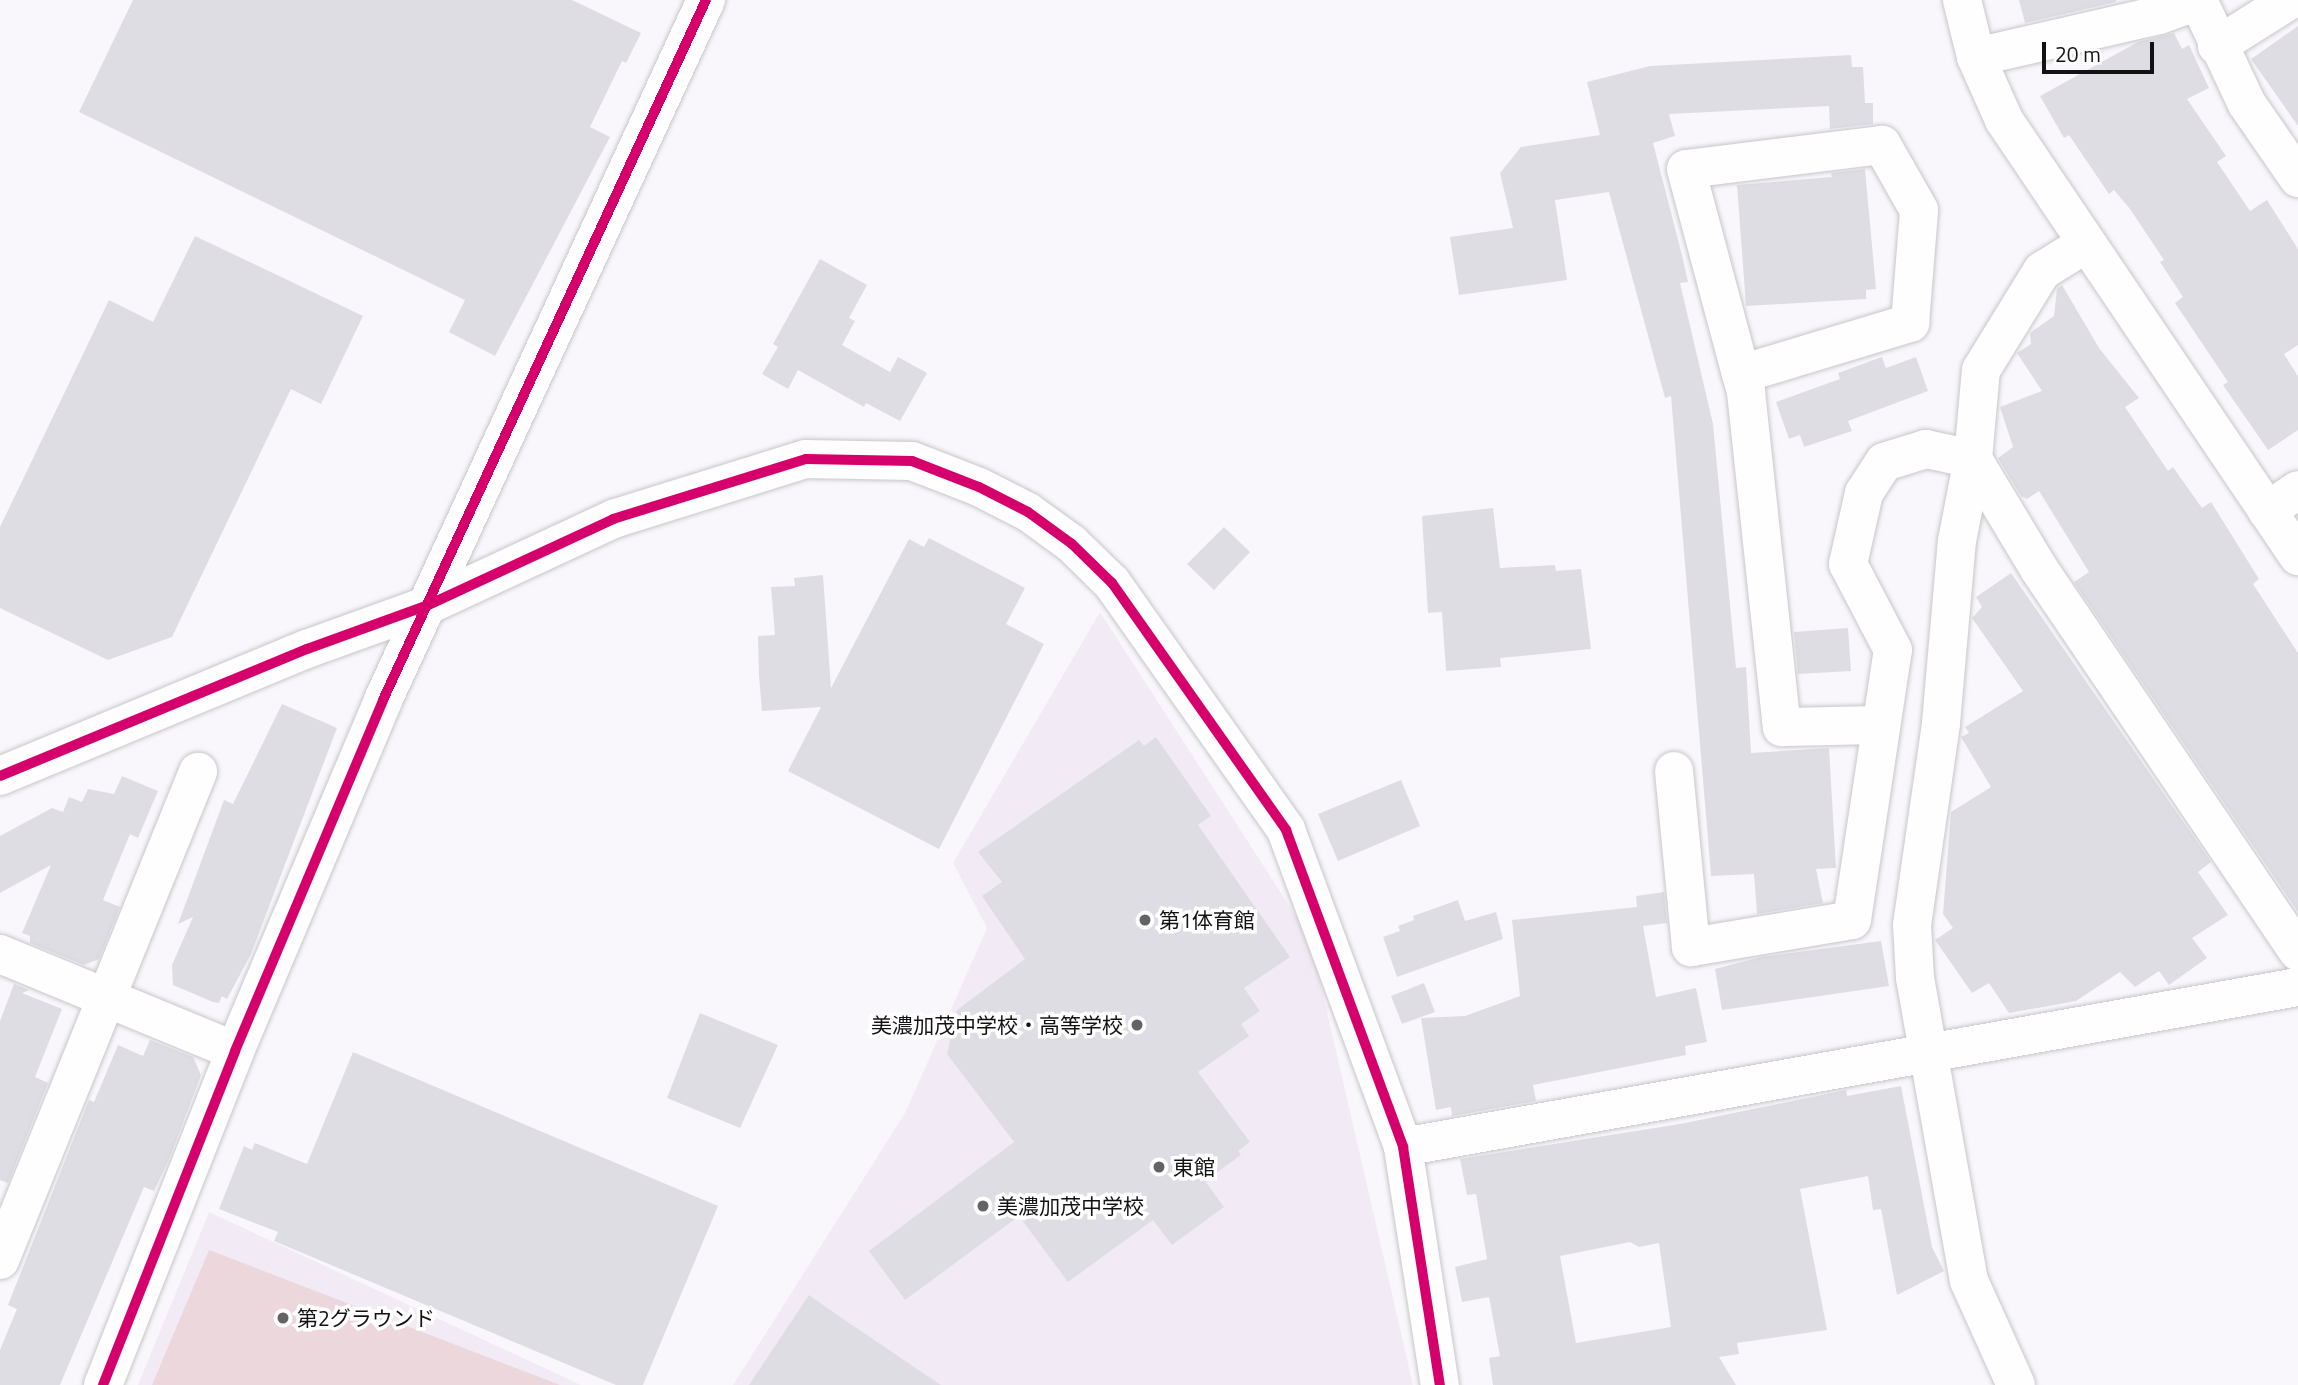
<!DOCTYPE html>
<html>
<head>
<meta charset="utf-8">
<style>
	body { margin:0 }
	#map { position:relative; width:2298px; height:1385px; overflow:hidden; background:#faf7fc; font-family:"Titillium Web","Noto Sans JP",sans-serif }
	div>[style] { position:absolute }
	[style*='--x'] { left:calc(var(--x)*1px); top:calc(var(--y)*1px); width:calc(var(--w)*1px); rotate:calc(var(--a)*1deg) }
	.built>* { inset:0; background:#f2ebf6 }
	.green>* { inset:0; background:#ecd7dd }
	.building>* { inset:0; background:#dedde4 }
	.roads { filter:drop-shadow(0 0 2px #c8c6ca) drop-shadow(0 0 2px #c8c6ca) }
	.minor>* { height:38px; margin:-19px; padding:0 19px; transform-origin:19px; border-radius:19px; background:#fefeff }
	.cycleway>* { height:10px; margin:-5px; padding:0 5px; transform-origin:5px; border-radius:5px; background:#d6006c }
	.dots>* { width:19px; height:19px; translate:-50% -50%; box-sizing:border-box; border:4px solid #fff; border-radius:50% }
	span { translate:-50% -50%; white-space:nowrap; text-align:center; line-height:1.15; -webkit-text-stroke:7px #fff; paint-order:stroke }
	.poi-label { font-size:21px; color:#131114 }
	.left { translate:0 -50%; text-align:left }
	.right { translate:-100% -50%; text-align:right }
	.scale { position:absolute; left:2042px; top:42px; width:112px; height:32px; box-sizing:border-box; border:4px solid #131114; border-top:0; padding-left:9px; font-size:21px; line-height:24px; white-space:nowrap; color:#131114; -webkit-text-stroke:5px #fff; paint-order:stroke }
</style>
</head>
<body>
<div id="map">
	<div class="built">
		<div style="clip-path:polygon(1100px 612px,1310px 938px,1413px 1385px,733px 1385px,905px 1113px,987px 928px,953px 863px)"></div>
		<div style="clip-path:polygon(209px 1212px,581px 1385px,138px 1385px)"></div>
	</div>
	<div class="green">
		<div style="clip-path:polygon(209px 1250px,560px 1385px,152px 1385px)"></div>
	</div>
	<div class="building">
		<div style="clip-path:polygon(133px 0,572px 0,641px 33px,626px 63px,622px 61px,590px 127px,610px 137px,495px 356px,449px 332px,465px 300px,79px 112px)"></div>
		<div style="clip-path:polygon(2019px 0,2116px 0,2116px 2px,2025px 23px)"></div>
		<div style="clip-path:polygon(2298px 26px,2298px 126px,2251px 59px)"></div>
		<div style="clip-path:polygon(2174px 33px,2182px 49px,2189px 45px,2209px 88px,2187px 99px,2226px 156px,2217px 162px,2250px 211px,2267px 200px,2298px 249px,2298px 345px,2284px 354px,2298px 376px,2298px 430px,2268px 450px,2223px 385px,2228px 382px,2175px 303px,2183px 297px,2160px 262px,2164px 260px,2130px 209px,2114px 190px,2109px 194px,2069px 135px,2064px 138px,2040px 96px,2138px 42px)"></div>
		<div style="clip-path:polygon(1851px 55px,1852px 67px,1863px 67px,1865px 103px,1873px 103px,1873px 124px,1830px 129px,1829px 106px,1669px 114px,1675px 136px,1653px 143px,1682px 255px,1688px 282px,1680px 283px,1713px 424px,1736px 668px,1746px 667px,1751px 753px,1829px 748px,1836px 868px,1816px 869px,1823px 903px,1757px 914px,1754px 874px,1711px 876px,1671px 396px,1665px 398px,1609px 192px,1555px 200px,1567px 280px,1459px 295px,1450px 237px,1513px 228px,1500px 173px,1521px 147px,1600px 135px,1587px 82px,1650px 66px)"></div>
		<div style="clip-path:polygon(1865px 169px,1876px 289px,1866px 290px,1866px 299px,1746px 306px,1737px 185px,1832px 177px,1831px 173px)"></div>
		<div style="clip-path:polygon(195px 236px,363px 316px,321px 404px,291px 389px,172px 637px,108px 660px,0 608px,0 527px,109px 300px,153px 322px)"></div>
		<div style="clip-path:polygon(820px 259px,867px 285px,849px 318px,855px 321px,842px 345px,890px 372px,898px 357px,927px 373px,900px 421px,866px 403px,864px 407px,798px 370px,788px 389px,762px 374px,778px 347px,773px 344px)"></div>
		<div style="clip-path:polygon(2062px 285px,2099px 348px,2139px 398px,2125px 407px,2168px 471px,2173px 467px,2202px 508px,2211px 502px,2259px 579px,2253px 584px,2298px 653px,2298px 912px,2074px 582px,2089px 572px,2039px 491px,2027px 499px,2021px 496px,1998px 458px,2013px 447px,2000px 407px,2042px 391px,2017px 353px,2031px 344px,2030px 333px,2054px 316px,2057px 289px)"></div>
		<div style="clip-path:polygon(1882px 357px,1886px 368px,1916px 357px,1928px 391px,1848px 421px,1852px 431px,1804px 447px,1800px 435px,1789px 439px,1776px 402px,1840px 379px,1838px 373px)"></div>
		<div style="clip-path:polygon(1493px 508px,1500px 568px,1555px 565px,1556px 571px,1581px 569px,1591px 649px,1500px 658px,1501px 667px,1446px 671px,1442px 612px,1428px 613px,1422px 516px)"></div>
		<div style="clip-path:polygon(1224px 527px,1250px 552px,1214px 590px,1187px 564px)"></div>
		<div style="clip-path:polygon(929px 538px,1025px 588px,1006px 624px,1044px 644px,939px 849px,788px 771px,821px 707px,762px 711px,759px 676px,758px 636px,775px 635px,771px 587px,795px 586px,794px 578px,823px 575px,831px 688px,909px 539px,924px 547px)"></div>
		<div style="clip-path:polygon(2011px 573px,2211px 862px,2198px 872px,2228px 915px,2192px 938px,2207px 958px,2169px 985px,2159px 971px,2135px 987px,2120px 972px,2076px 1001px,2009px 1013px,1989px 983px,1972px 993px,1935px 940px,1953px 928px,1943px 914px,1951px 812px,1991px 787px,1961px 737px,1969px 733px,1965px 727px,2023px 691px,1972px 618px,1982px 607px,1976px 597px)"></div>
		<div style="clip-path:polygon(1848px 628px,1851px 671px,1798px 674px,1794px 632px)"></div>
		<div style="clip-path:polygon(282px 704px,337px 728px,251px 954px,227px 999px,222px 996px,219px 1003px,213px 1002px,173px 985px,172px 965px,193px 917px,178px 924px,224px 800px,233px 804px)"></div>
		<div style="clip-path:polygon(1156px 737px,1211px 816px,1198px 825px,1290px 957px,1244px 988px,1260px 1011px,1241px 1024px,1249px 1036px,1198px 1072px,1250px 1142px,1238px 1151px,1241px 1155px,1205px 1181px,1224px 1207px,1172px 1245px,1153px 1220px,1068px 1282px,1019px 1216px,905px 1300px,869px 1251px,1014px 1142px,947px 1054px,957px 1010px,1025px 959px,982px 896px,1002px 882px,978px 852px,1139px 740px,1144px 746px)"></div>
		<div style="clip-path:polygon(122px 776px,158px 791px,138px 838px,130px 834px,103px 900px,120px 907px,99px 959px,84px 965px,30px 943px,30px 936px,22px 933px,51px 865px,0 893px,0 836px,52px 808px,63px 812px,69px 797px,82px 802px,88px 789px,114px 794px)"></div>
		<div style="clip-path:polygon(1401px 780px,1420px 826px,1338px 861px,1318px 814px)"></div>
		<div style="clip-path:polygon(1664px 892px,1667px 923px,1643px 926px,1656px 997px,1696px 988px,1707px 1042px,1685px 1046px,1686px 1055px,1533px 1085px,1536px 1101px,1452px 1116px,1451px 1107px,1436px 1110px,1421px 1018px,1465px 1016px,1520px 996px,1512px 920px,1637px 907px,1636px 896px)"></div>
		<div style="clip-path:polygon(1458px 900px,1465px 921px,1496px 912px,1503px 939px,1397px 977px,1383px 937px,1400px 931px,1398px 926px,1414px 920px,1413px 916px)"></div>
		<div style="clip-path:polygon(1881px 941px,1889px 986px,1722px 1010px,1715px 969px,1761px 957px)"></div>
		<div style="clip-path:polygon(1424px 983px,1435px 1012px,1402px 1024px,1391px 996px)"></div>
		<div style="clip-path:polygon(14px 984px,29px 990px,22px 993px,62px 1009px,35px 1077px,48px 1083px,8px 1183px,0 1180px,0 1021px)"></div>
		<div style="clip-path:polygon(700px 1013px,778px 1045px,740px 1128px,667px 1098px)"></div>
		<div style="clip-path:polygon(150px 1040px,193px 1057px,201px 1075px,170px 1157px,154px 1191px,144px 1187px,60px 1385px,0 1385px,0 1350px,17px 1309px,8px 1305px,89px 1100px,94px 1102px,118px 1045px,143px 1056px)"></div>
		<div style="clip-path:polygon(353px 1052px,718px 1206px,643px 1385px,616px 1385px,274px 1241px,278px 1232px,219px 1209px,244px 1146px,252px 1150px,255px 1143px,307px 1164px)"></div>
		<div style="clip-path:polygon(evenodd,1901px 1086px,1932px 1247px,1944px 1271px,1897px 1295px,1881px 1209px,1873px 1210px,1868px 1176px,1800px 1189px,1827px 1330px,1737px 1343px,1739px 1354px,1719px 1357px,1736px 1385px,1493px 1385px,1489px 1358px,1500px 1356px,1489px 1297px,1462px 1302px,1455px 1267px,1487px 1259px,1476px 1194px,1467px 1195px,1460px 1159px,1680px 1124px,1846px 1090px,1847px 1096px,1901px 1086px,1630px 1242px,1639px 1247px,1659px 1243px,1671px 1327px,1576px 1343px,1560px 1256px,1630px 1242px)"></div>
		<div style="clip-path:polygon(809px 1295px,846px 1321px,941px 1385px,749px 1385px)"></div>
	</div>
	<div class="roads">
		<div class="minor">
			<div style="--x:1962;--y:0;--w:59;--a:76.2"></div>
			<div style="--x:1976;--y:57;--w:69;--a:66"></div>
			<div style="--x:2004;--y:120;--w:526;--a:56.01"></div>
			<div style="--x:2198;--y:0;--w:115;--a:64.8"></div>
			<div style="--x:2247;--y:104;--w:90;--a:55.4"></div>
			<div style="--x:2217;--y:46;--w:86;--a:-32.2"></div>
			<div style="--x:1976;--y:57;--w:188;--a:-12.9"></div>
			<div style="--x:2159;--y:15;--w:41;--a:-19.7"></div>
			<div style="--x:1741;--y:374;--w:177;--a:-16.8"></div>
			<div style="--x:1910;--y:323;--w:113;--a:-85.4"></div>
			<div style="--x:1919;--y:210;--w:75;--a:-119.6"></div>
			<div style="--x:1882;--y:145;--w:197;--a:173"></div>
			<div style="--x:1686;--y:169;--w:212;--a:75"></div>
			<div style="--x:1741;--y:374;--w:19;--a:74"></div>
			<div style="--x:1746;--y:392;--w:337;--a:83.9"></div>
			<div style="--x:1782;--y:727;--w:99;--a:-1.2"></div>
			<div style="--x:2267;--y:511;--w:37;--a:-34"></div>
			<div style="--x:1674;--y:771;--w:177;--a:84.5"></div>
			<div style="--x:1691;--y:947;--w:163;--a:-9.5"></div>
			<div style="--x:1852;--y:920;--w:273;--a:-81.4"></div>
			<div style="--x:1893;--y:650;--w:97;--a:-117.6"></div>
			<div style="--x:1848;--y:564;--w:73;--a:-77.3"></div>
			<div style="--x:1864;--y:493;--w:37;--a:-57"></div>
			<div style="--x:1884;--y:462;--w:44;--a:-17.2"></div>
			<div style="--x:1926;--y:449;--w:48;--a:12"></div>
			<div style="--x:1973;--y:459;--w:128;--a:59"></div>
			<div style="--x:2039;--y:569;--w:462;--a:55.9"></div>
			<div style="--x:0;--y:776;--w:332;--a:-22.5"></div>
			<div style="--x:307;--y:649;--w:127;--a:-19.9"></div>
			<div style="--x:426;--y:606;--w:206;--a:-24.9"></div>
			<div style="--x:613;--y:519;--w:202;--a:-17.3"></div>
			<div style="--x:806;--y:459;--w:106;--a:1.1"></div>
			<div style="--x:912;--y:461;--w:72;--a:21.2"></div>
			<div style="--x:979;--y:487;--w:55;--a:27"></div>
			<div style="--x:1028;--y:512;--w:54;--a:36"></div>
			<div style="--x:1072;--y:544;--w:56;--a:44.3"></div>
			<div style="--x:1112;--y:583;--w:302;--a:54.8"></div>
			<div style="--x:1286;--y:830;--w:338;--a:69.7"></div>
			<div style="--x:1403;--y:1147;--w:241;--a:81.2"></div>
			<div style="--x:0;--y:954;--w:254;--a:22.4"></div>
			<div style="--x:1403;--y:1147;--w:909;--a:-10.14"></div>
			<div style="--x:0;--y:1260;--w:527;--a:-67.92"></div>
			<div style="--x:103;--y:1385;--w:359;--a:-68.4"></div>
			<div style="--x:235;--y:1051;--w:381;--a:-67.1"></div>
			<div style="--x:383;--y:700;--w:771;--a:-65.23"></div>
			<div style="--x:2016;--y:1385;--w:114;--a:-114.3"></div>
			<div style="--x:1969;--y:1281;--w:308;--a:-100.1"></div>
			<div style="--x:1915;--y:978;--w:53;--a:-93.2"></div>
			<div style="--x:1912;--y:925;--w:204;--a:-81.8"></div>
			<div style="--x:1941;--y:723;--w:183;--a:-85"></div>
			<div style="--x:1957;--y:541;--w:84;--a:-79"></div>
			<div style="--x:1973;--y:459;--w:89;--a:-84.9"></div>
			<div style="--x:1981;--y:370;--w:116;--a:-58.4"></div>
			<div style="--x:2042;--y:271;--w:49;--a:-31.8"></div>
		</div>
	</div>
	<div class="cycleway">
		<div style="--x:0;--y:776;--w:332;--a:-22.5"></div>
		<div style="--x:307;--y:649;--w:127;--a:-19.9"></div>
		<div style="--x:426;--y:606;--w:206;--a:-24.9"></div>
		<div style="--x:613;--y:519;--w:202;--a:-17.3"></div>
		<div style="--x:806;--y:459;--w:106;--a:1.1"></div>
		<div style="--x:912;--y:461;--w:72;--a:21.2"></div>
		<div style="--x:979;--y:487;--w:55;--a:27"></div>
		<div style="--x:1028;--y:512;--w:54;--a:36"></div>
		<div style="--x:1072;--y:544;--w:56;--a:44.3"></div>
		<div style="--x:1112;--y:583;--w:302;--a:54.8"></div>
		<div style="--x:1286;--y:830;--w:338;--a:69.7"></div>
		<div style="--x:1403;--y:1147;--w:241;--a:81.2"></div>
		<div style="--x:103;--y:1385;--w:359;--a:-68.4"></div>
		<div style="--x:235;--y:1051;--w:381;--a:-67.1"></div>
		<div style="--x:383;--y:700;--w:771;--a:-65.23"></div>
	</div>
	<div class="dots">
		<div style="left:1145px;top:920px;background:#646265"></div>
		<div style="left:1137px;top:1025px;background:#646265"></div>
		<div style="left:1159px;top:1167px;background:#646265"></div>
		<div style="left:983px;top:1206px;background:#646265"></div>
		<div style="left:283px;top:1318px;background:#646265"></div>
	</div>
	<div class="poi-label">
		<span class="left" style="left:1159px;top:920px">第1体育館</span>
		<span class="right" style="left:1123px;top:1025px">美濃加茂中学校・高等学校</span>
		<span class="left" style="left:1173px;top:1167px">東館</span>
		<span class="left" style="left:997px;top:1206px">美濃加茂中学校</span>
		<span class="left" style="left:297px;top:1318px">第2グラウンド</span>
	</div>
	<div class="scale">20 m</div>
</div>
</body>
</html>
